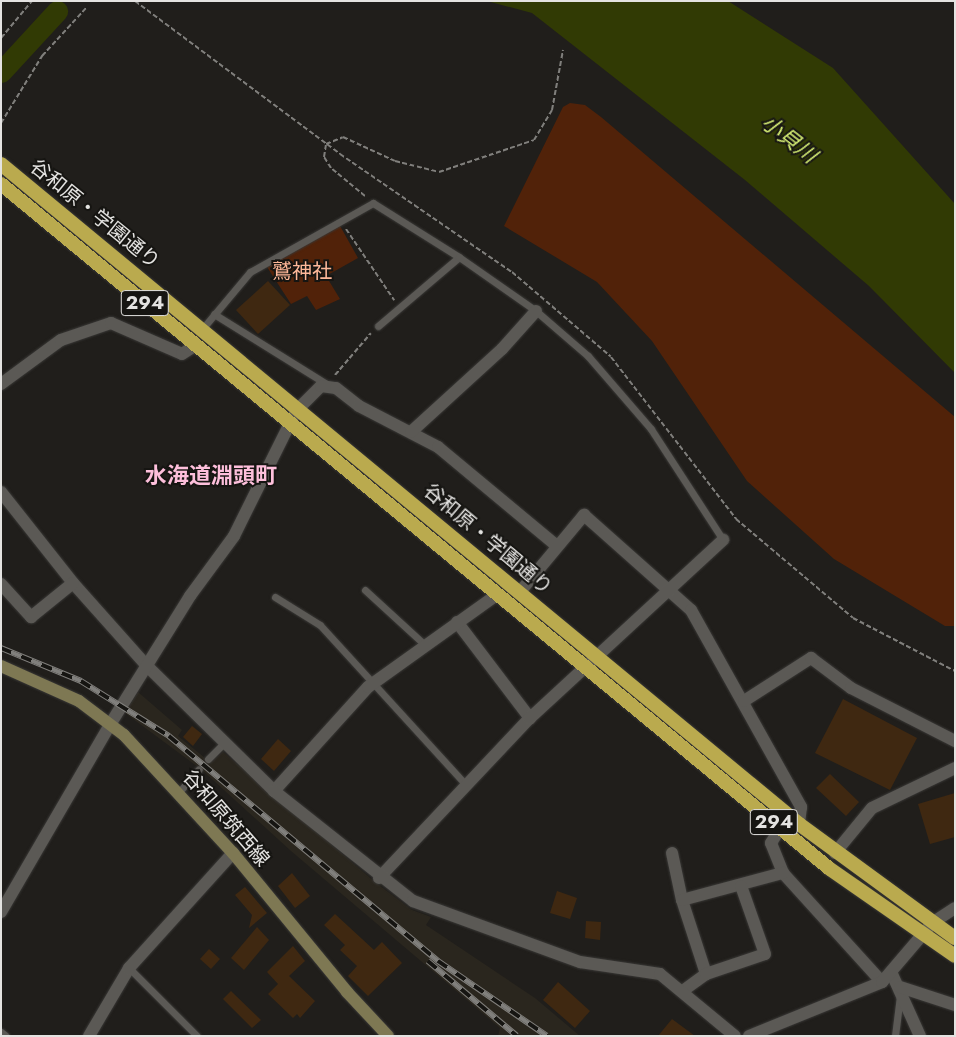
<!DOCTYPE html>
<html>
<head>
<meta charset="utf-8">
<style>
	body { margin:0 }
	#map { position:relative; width:956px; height:1037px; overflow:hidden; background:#201e1b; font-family:Jost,"Noto Sans JP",sans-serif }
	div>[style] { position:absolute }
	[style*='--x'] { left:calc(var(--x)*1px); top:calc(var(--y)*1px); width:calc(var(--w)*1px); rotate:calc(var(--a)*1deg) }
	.built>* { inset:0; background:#2a261e }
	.green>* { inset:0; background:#512209 }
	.water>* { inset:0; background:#313a04 }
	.river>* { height:21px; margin:-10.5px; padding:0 10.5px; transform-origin:10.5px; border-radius:10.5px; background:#313a04 }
	.building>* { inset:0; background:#3f2811 }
	.path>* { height:2px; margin-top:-1px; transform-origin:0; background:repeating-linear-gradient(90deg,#807f7c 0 5px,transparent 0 7.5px) }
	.roads { filter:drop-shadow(0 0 1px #393836) drop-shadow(0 0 1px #393836) }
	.service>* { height:7px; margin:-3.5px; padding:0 3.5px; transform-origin:3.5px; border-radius:3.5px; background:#5b5955 }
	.minor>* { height:12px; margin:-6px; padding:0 6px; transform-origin:6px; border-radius:6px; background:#5b5955 }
	.tertiary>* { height:12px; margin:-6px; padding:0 6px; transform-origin:6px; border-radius:6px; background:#5b5955 }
	.secondary>* { height:12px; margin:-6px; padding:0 6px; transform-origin:6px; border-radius:6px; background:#7e7853 }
	.trunk>* { height:14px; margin:-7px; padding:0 7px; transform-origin:7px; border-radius:7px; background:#baaa4e }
	.rail>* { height:5.5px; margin-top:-2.75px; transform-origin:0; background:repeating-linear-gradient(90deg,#161512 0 11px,#807f7c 0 22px); box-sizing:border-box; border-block:1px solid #807f7c }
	span { translate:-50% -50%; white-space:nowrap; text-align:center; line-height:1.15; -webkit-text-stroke:4px #161512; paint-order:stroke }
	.shield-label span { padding:1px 4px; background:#161512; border:1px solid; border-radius:4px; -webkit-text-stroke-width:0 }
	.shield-label { font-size:19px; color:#e4e3e1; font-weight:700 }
	.street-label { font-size:20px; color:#e4e3e1 }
	.park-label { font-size:20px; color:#feb899 }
	.water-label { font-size:21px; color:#daf376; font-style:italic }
	.quarter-label { font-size:22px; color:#fdbfdb; font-weight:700 }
	.frame { position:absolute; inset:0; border:2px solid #e4e3e1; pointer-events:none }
</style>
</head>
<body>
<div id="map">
	<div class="built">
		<div style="clip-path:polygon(138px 692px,182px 730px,178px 736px,205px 758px,213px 760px,223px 752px,375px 882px,412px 910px,431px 917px,426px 925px,535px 998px,580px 1036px,498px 1036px,500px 1028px,291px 851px,202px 770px,125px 713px)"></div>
	</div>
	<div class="green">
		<div style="clip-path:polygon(570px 103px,585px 105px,601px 117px,955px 417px,955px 626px,945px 626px,834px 559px,747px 481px,652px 341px,597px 282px,504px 226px,563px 107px)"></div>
		<div style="clip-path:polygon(339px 224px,358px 258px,326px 276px,340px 299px,316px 310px,307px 296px,291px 304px,267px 267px)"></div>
	</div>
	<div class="water">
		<div style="clip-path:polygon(487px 1px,728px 1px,833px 68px,955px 204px,955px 373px,869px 286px,745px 180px,532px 13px)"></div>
	</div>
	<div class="river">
		<div style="--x:1;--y:72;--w:83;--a:-47.4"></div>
	</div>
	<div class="building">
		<div style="clip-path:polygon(268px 281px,290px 305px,258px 334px,236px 310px)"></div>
		<div style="clip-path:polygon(843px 699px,917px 738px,890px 790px,815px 753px)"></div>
		<div style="clip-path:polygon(192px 726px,202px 734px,193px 746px,183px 737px)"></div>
		<div style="clip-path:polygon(278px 739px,291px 751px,274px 771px,261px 759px)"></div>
		<div style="clip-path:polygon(830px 774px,859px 802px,846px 816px,816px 788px)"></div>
		<div style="clip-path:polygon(955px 793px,955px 837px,930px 844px,918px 804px)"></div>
		<div style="clip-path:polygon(292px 873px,310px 896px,295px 908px,278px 886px)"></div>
		<div style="clip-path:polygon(245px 887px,267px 913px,249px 928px,252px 915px,235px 895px)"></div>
		<div style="clip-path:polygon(557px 891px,577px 898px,570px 919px,550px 913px)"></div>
		<div style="clip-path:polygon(335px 914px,374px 950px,382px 942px,402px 963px,368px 996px,348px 976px,357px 966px,340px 950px,345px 945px,324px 925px)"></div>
		<div style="clip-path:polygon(586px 921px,601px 922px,600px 940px,585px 938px)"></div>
		<div style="clip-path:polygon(257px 927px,269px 940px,244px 970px,231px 958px)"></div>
		<div style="clip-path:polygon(293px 946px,305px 961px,289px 976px,315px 1001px,300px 1018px,297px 1014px,293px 1018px,268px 994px,278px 984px,267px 972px)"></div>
		<div style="clip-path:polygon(209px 949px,220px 959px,211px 969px,200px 959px)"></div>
		<div style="clip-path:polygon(558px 982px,590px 1011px,575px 1028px,543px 1000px)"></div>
		<div style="clip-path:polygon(231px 991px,261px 1020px,252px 1028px,223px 999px)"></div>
		<div style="clip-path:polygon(672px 1019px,695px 1036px,658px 1036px)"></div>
	</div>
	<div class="path">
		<div style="--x:135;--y:1;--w:256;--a:36.7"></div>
		<div style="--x:340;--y:154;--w:209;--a:34.5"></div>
		<div style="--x:512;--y:272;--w:130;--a:40.6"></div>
		<div style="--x:611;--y:357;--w:205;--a:52.3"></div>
		<div style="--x:736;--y:519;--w:153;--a:40.2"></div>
		<div style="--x:853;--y:618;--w:115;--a:27.5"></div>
		<div style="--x:1;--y:38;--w:48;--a:-50"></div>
		<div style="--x:1;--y:123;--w:79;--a:-58.5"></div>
		<div style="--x:42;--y:56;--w:65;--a:-47.5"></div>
		<div style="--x:365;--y:196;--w:44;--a:-140.5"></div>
		<div style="--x:331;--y:168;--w:13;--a:-122"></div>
		<div style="--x:324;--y:157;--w:13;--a:-81"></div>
		<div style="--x:326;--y:144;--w:18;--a:-22"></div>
		<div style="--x:343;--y:137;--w:57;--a:24.8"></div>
		<div style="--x:395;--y:161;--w:45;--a:14"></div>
		<div style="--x:439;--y:172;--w:100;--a:-18.6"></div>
		<div style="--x:534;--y:140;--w:35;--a:-59"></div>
		<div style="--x:552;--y:110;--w:61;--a:-79.6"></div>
		<div style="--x:346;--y:229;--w:86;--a:55.9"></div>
		<div style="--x:335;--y:375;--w:55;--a:-49.4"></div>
		<div style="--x:536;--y:1036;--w:1;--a:0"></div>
	</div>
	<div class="roads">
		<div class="service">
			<div style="--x:214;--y:314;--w:134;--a:31.9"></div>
			<div style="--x:378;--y:326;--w:106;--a:-40.4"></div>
			<div style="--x:203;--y:328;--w:73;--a:-50"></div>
			<div style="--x:250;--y:272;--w:141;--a:-29.3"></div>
			<div style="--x:373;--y:203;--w:102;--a:32.1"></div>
			<div style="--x:459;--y:257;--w:94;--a:35"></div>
			<div style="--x:536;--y:311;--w:69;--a:40.9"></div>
			<div style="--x:588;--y:356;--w:96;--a:49.2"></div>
			<div style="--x:651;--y:429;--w:132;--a:57"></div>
			<div style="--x:365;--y:590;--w:81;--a:42.5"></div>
			<div style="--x:275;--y:597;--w:53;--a:31.9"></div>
			<div style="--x:320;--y:625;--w:217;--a:47.6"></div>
			<div style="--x:208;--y:759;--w:24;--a:-45"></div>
			<div style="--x:179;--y:792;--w:30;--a:-49"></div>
			<div style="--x:129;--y:968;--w:96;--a:45"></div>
			<div style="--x:1;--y:1032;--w:6;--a:39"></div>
			<div style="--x:895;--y:1036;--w:40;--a:-82.9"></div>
		</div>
		<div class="minor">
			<div style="--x:1;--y:384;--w:74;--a:-36.3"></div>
			<div style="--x:61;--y:340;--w:53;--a:-18.8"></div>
			<div style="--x:111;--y:323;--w:77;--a:23.6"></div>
			<div style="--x:182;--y:354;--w:17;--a:-33"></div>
			<div style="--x:300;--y:407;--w:30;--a:-45"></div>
			<div style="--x:321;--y:386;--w:15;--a:8"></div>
			<div style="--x:336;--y:388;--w:29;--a:38"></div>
			<div style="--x:359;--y:406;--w:89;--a:27.4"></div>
			<div style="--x:438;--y:447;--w:155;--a:39.8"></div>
			<div style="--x:411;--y:432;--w:123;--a:-42.4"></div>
			<div style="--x:502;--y:349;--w:51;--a:-48.2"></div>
			<div style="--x:1;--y:492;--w:116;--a:51.6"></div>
			<div style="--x:73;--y:583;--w:111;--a:48.3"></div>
			<div style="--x:1;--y:584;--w:45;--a:47.7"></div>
			<div style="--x:31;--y:617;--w:54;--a:-39"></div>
			<div style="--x:519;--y:593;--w:102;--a:-50.2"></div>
			<div style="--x:584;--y:515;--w:143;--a:41.6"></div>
			<div style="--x:691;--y:610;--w:226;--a:60.8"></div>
			<div style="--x:801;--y:807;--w:17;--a:97"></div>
			<div style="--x:457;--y:622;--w:121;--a:52.8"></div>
			<div style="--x:744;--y:701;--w:80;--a:-32.7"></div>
			<div style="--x:811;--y:658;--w:50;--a:36.9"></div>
			<div style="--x:851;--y:688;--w:117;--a:27"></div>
			<div style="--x:274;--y:791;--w:140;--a:-47.9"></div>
			<div style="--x:368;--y:687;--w:160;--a:-35.6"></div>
			<div style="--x:781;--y:827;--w:19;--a:122"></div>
			<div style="--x:771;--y:843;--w:32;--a:68"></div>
			<div style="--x:783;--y:873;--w:147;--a:47.8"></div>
			<div style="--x:672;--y:853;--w:48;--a:78"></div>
			<div style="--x:682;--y:900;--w:78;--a:72"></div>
			<div style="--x:835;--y:853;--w:58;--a:-50.6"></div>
			<div style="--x:872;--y:808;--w:92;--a:-25.7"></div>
			<div style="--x:379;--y:878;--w:220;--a:-46.7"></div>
			<div style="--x:530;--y:718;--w:263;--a:-42.7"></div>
			<div style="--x:682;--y:900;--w:105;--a:-15"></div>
			<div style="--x:932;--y:923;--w:27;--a:-33"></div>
			<div style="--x:892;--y:974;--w:68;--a:65.7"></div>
			<div style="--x:900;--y:987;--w:58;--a:18.1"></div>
			<div style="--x:684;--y:990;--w:27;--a:-36"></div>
			<div style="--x:706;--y:974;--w:62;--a:-18.7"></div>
			<div style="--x:765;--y:954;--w:72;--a:-109.4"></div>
			<div style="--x:89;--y:1036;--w:79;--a:-59.5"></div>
			<div style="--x:129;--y:968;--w:155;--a:-47.9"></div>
		</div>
		<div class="tertiary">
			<div style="--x:147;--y:666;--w:178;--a:44.5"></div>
			<div style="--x:274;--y:791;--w:177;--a:38.4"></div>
			<div style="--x:413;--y:901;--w:178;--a:20.1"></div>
			<div style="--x:580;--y:962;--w:81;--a:8.5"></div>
			<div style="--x:660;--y:974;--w:97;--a:39.6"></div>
			<div style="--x:1;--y:912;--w:219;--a:-59.8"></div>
			<div style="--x:111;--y:723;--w:150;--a:-58.1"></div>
			<div style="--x:190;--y:596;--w:74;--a:-53.7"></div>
			<div style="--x:234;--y:536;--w:135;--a:-63.6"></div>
			<div style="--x:749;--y:1036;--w:144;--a:-22.1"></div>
			<div style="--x:882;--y:982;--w:72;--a:-49.5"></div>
		</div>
		<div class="secondary">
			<div style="--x:1;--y:666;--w:85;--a:24.2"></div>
			<div style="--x:79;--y:701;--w:56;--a:37.1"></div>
			<div style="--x:124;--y:735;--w:161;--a:47.3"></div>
			<div style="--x:233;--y:853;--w:180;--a:50.6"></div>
			<div style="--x:347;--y:992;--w:60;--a:47"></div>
		</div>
		<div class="trunk">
			<div style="--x:1;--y:164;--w:1036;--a:39.59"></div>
			<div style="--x:799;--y:824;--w:193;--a:36.2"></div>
			<div style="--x:1;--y:184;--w:1075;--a:39.57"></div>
			<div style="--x:830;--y:869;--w:152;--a:34.8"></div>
		</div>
	</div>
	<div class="rail">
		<div style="--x:1;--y:648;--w:87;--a:22.4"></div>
		<div style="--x:81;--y:681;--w:104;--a:32"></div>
		<div style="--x:169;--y:736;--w:351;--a:39.9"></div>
		<div style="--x:438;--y:961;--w:132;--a:34.5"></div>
		<div style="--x:428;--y:961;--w:116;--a:40.1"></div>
	</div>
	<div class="shield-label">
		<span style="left:145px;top:303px">294</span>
		<span style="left:774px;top:822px">294</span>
	</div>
	<div class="street-label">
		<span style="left:95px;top:214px;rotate:39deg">谷和原・学園通り</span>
		<span style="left:488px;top:539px;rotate:40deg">谷和原・学園通り</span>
		<span style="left:226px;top:818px;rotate:49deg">谷和原筑西線</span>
	</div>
	<div class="park-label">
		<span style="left:302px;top:271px">鷲神社</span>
	</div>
	<div class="water-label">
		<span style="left:789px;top:139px;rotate:38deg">小貝川</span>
	</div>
	<div class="quarter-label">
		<span style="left:211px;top:476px">水海道淵頭町</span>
	</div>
	<div class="frame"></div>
</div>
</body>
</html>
